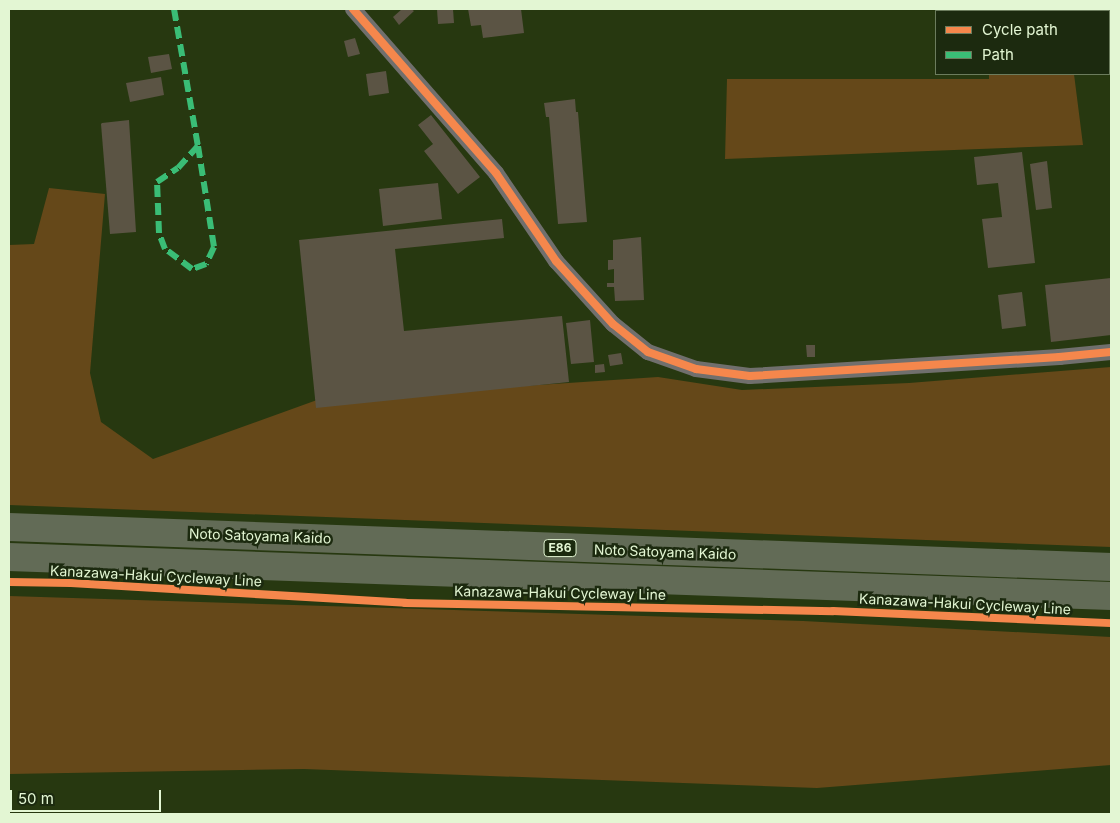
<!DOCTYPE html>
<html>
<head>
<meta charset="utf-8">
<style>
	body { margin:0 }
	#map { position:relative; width:1120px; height:823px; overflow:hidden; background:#273810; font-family:Inter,sans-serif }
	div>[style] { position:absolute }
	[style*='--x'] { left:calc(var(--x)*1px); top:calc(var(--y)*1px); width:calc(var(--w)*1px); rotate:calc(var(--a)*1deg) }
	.green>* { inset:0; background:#654819 }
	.building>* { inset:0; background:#5b5444 }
	.street>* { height:16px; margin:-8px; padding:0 8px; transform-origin:8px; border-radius:8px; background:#706f6d }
	.highway>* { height:28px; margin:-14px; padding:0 14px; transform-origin:14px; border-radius:14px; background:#626b56 }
	.quiet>* { height:6px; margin-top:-3px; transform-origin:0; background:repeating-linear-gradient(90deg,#3abd76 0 12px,transparent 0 18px) }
	.cycleway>* { height:8px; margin:-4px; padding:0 4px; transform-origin:4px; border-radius:4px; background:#f5874c }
	span { translate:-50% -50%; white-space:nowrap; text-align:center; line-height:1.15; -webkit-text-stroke:5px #1c2a0f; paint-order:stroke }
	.shield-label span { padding:1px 4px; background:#1c2a0f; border:1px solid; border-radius:4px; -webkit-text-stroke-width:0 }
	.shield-label { font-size:12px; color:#e3f6d3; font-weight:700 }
	.street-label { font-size:14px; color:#e3f6d3 }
	.frame { position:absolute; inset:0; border:10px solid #e3f6d3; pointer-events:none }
	.legend { position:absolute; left:935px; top:10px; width:175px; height:65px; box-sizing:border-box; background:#1c2a0f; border:1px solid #6c7c5d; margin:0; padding:6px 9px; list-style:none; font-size:15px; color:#e3f6d3 }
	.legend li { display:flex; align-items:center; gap:10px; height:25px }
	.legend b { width:25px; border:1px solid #6c7c5d }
	.scale { position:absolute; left:10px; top:790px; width:151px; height:22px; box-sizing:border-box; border:2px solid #e3f6d3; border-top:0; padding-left:6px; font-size:15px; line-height:18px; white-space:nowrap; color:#e3f6d3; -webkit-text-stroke:4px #1c2a0f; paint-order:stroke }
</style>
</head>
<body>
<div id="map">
	<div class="green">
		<div style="clip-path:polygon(989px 74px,1074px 74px,1083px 145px,725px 159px,727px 79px,989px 79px)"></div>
		<div style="clip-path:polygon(49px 188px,105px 194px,90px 373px,101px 422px,153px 459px,317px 400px,658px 377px,742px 390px,909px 383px,1111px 367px,1111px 547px,9px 505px,9px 245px,34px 244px)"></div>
		<div style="clip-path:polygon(9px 596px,803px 621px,1111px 637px,1111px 765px,817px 788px,304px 769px,9px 774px)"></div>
	</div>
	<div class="building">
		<div style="clip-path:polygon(402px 9px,411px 9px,414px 11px,399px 25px,393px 17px)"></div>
		<div style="clip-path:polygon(437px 9px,453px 9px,454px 23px,438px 24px)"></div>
		<div style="clip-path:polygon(468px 9px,521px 9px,524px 33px,483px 38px,481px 25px,471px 26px)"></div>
		<div style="clip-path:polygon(953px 9px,980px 9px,980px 11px,953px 11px)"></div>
		<div style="clip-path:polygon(355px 38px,360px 54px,348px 57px,344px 41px)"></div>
		<div style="clip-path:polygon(169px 54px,172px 69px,151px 73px,148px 57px)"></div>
		<div style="clip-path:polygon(386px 71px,389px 93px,369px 96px,366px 74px)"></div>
		<div style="clip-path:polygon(161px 77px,164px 95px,130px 102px,126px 83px)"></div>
		<div style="clip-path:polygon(575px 99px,576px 112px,578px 112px,587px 222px,558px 224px,549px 117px,546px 117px,544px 103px)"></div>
		<div style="clip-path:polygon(431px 115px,480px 177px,458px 194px,424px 151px,433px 144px,418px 125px)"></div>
		<div style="clip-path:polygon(129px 120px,136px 232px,110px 234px,101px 124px,102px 123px)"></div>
		<div style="clip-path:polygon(1022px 152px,1035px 263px,988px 268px,982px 219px,1002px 217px,998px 183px,977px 185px,974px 157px)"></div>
		<div style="clip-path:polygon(1047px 161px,1052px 208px,1036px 210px,1030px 164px)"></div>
		<div style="clip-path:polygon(438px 183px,442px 219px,383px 226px,379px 189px)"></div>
		<div style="clip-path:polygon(502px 219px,504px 238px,395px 249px,404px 331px,562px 316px,569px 382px,316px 408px,299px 240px)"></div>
		<div style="clip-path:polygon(641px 237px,644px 300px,615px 301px,614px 287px,607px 287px,607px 283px,614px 283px,614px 269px,608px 270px,608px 260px,613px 260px,613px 240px)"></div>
		<div style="clip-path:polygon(1111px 278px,1111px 335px,1051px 342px,1045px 285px)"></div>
		<div style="clip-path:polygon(1022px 292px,1026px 326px,1002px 329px,998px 295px)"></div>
		<div style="clip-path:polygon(590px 320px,594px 362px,571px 364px,566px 323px)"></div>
		<div style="clip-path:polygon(806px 345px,815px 345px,815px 357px,807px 357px)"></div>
		<div style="clip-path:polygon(621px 353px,623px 364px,610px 366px,608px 355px)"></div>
		<div style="clip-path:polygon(604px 364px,605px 372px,595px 373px,595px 365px)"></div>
	</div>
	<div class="street">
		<div style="--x:353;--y:9;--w:218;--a:48.9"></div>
		<div style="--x:496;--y:173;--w:107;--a:55.7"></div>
		<div style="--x:556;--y:261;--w:85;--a:47.9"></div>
		<div style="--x:613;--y:324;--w:45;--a:38.7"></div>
		<div style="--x:648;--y:352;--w:51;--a:19.5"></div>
		<div style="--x:696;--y:369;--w:54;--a:7.4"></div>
		<div style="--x:750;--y:376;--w:310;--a:-3.5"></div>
		<div style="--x:1059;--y:357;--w:52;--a:-5.5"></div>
	</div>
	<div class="highway">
		<div style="--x:9;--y:527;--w:1103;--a:2.08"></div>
		<div style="--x:9;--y:557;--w:1103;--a:2.03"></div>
	</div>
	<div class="quiet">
		<div style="--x:174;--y:9;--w:139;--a:80.1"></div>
		<div style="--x:198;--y:146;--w:102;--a:81"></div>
		<div style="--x:214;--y:247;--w:19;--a:115"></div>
		<div style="--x:206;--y:264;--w:15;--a:160"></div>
		<div style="--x:192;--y:269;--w:34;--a:-143"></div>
		<div style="--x:165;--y:249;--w:17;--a:-111"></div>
		<div style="--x:159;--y:233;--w:51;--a:-92.2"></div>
		<div style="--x:157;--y:182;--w:25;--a:-34"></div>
		<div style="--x:178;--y:168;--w:30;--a:-48"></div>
	</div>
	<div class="cycleway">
		<div style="--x:353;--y:9;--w:218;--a:48.9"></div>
		<div style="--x:496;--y:173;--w:107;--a:55.7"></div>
		<div style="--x:556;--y:261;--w:85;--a:47.9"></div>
		<div style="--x:613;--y:324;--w:45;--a:38.7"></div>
		<div style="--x:648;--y:352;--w:51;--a:19.5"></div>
		<div style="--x:696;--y:369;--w:54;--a:7.4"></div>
		<div style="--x:750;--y:376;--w:310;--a:-3.5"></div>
		<div style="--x:1059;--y:357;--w:52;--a:-5.5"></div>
		<div style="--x:9;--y:582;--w:62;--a:0.9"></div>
		<div style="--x:71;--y:583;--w:335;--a:3.4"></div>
		<div style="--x:405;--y:603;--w:428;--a:1.1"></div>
		<div style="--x:833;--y:611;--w:278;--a:2.5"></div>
	</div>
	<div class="shield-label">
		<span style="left:560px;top:548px">E86</span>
	</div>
	<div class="street-label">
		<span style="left:260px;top:536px;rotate:2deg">Noto Satoyama Kaido</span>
		<span style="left:665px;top:552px;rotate:2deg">Noto Satoyama Kaido</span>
		<span style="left:156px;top:576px;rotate:3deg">Kanazawa-Hakui Cycleway Line</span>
		<span style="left:560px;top:593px;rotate:1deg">Kanazawa-Hakui Cycleway Line</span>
		<span style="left:965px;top:604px;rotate:3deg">Kanazawa-Hakui Cycleway Line</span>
	</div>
	<div class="frame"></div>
	<ul class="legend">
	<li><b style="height:6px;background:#f5874c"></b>Cycle path</li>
	<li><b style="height:6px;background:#3abd76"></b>Path</li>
	</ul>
	<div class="scale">50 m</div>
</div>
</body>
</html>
